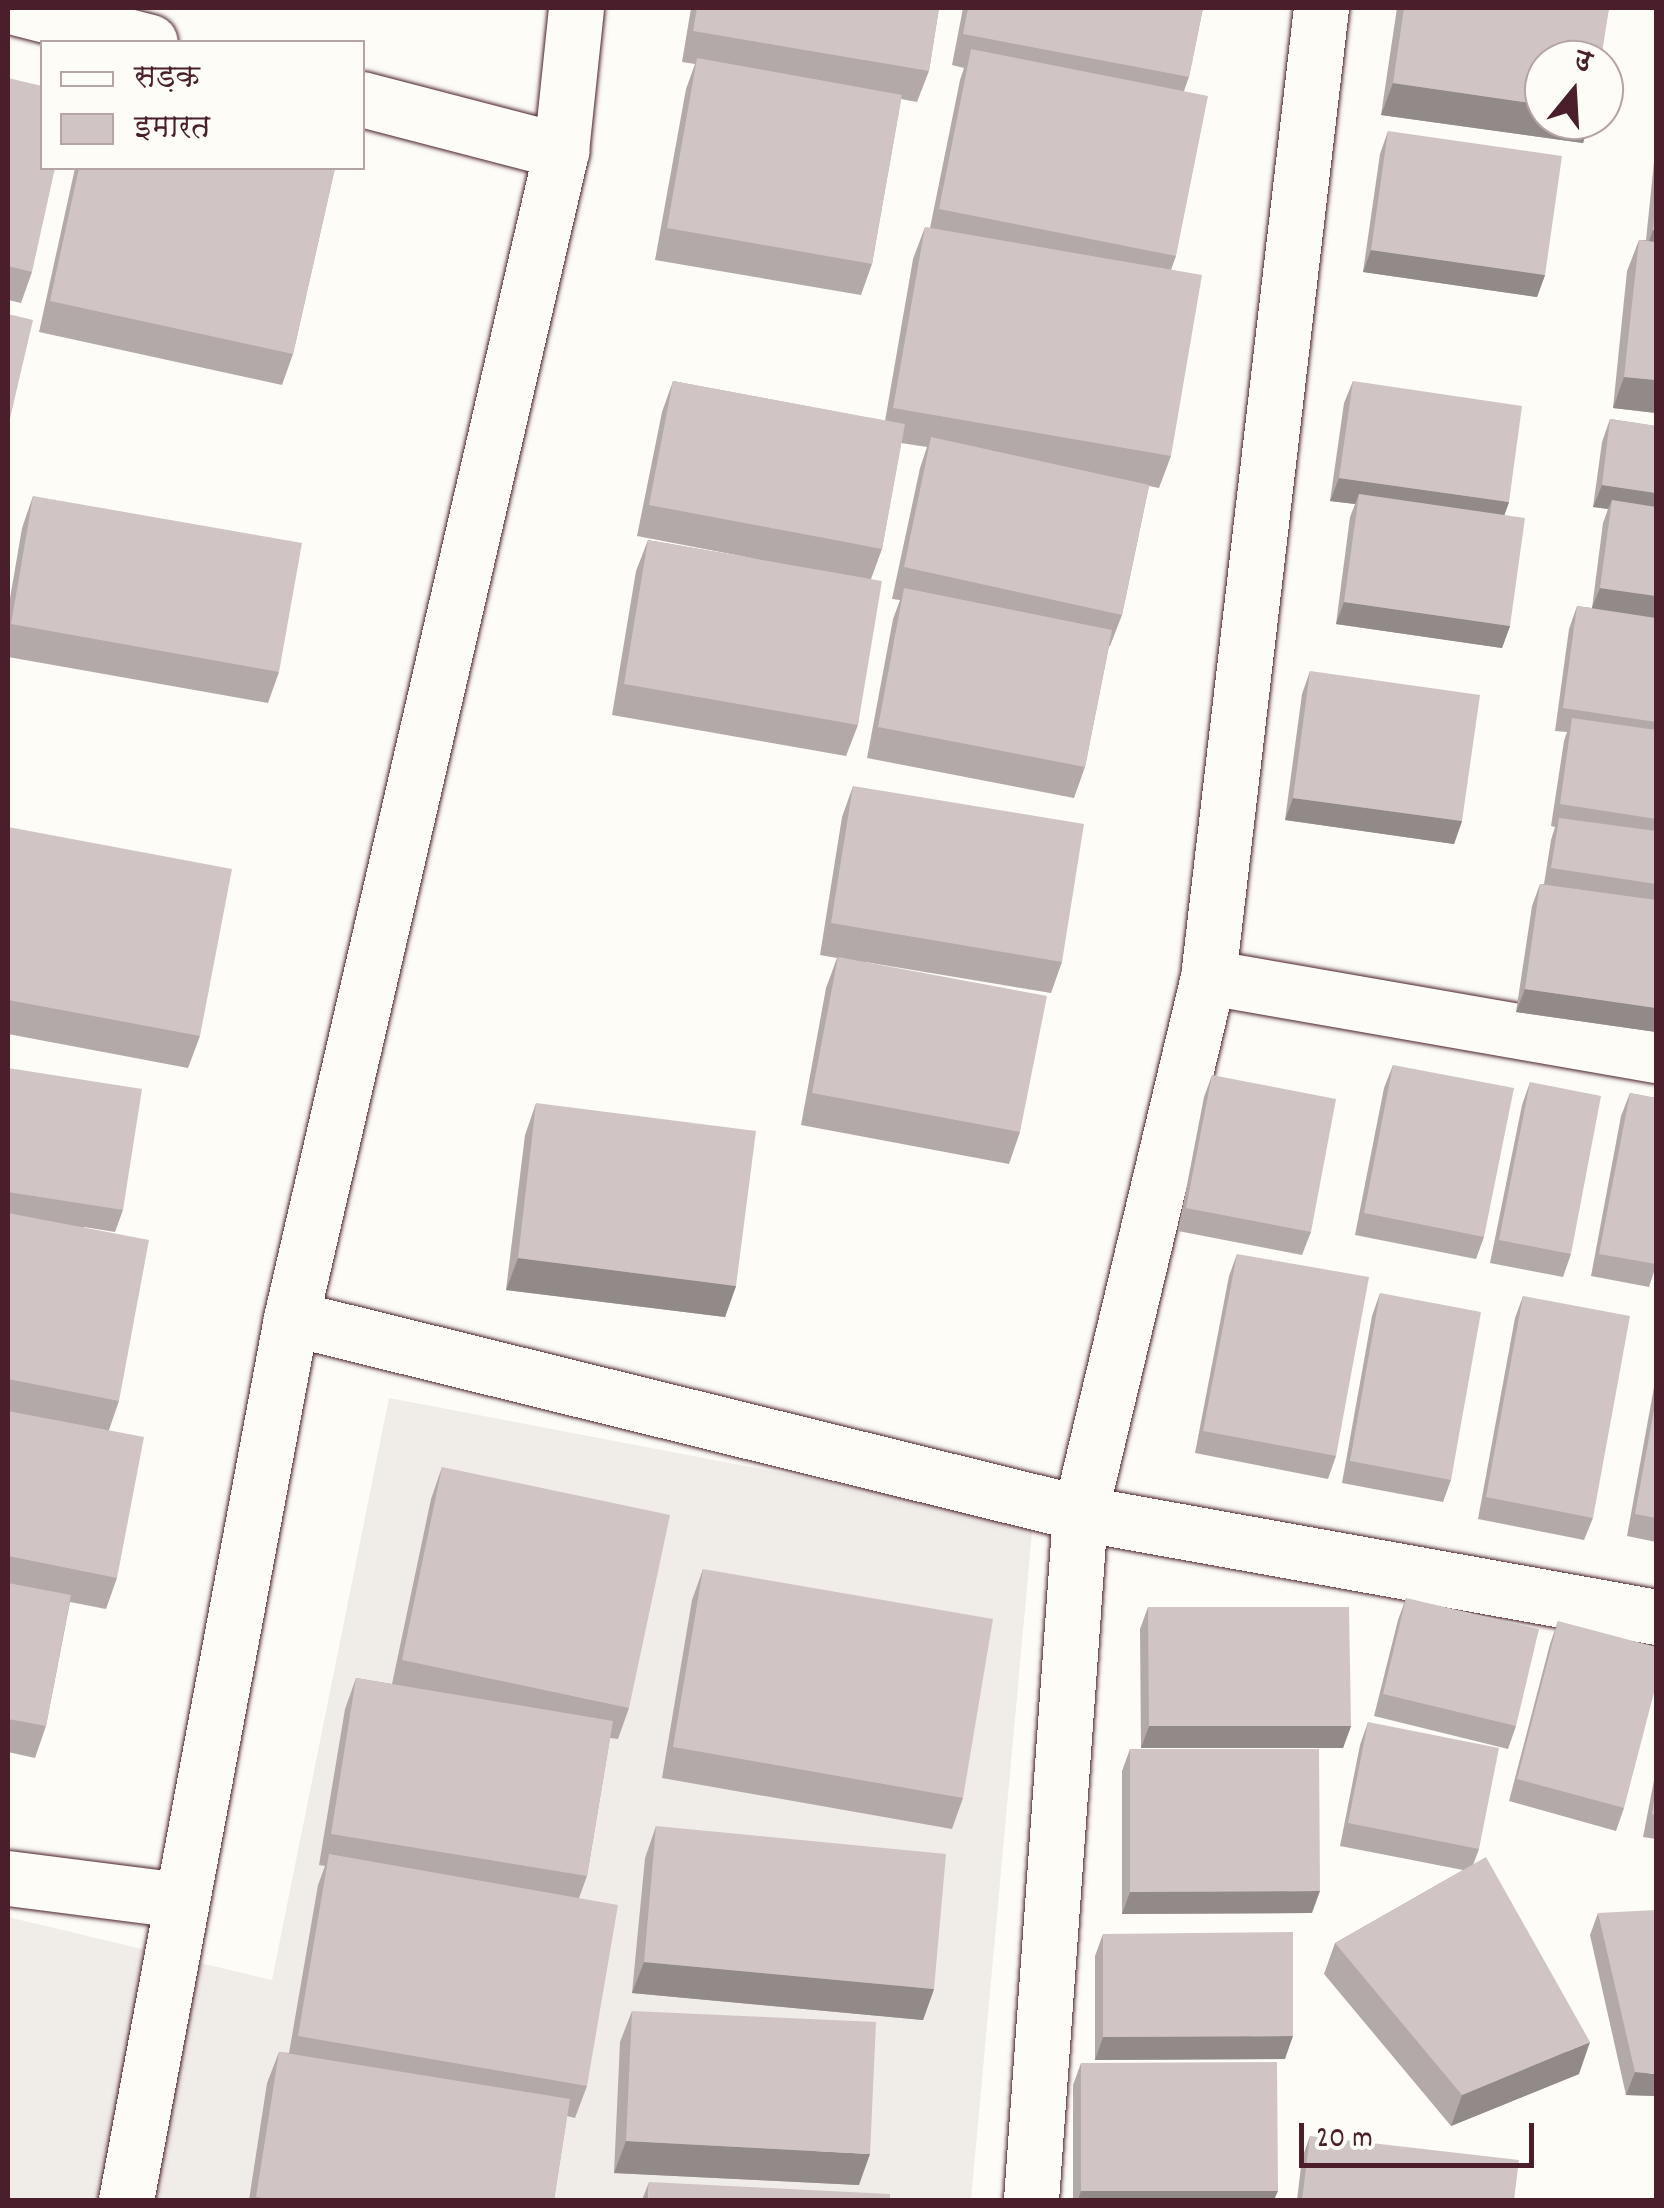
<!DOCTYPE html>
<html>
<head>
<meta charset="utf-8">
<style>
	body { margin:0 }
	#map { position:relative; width:1664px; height:2208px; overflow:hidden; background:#fdfcf7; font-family:Dekko,"Playpen Sans Deva",sans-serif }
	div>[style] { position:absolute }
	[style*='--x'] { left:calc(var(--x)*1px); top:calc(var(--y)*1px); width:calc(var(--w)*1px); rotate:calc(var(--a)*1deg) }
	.built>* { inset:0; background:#f0ece8 }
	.roads { filter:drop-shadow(0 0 2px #4a1f2b) drop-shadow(0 0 2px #4a1f2b) }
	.minor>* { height:55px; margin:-27.5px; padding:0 27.5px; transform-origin:27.5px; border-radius:27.5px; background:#fdfcf7 }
	.tertiary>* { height:55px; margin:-27.5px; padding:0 27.5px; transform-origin:27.5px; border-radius:27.5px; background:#fdfcf7 }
	.wall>* { inset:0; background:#b3a9a9 }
	.shaded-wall>* { inset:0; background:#928a89 }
	.building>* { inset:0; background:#d0c5c4 }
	span { translate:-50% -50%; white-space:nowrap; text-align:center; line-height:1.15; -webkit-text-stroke:8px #fdfcf7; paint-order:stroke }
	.frame { position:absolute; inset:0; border:10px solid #4a1f2b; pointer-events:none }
	.legend { position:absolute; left:40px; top:40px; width:325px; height:130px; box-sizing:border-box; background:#fdfcf7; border:2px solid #b5a4a5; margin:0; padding:12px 18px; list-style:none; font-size:30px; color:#4a1f2b }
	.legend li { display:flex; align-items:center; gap:20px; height:50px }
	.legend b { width:50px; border:2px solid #b5a4a5 }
	.north { position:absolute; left:1524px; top:40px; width:100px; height:100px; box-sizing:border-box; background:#fdfcf7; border:2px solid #b5a4a5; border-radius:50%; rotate:18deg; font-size:28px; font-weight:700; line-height:40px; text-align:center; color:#4a1f2b }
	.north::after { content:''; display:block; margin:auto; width:35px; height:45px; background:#4a1f2b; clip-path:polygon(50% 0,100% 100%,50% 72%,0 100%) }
	.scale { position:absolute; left:1299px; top:2123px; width:235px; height:45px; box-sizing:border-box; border:5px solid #4a1f2b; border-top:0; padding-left:12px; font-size:30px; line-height:35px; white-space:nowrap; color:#4a1f2b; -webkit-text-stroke:8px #fdfcf7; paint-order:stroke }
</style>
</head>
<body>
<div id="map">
	<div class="built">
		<div style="clip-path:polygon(389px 1398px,1033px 1521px,971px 2200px,8px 2200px,8px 1917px,272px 1980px)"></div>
	</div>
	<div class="roads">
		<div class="minor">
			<div style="--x:18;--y:8;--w:136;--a:14.4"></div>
			<div style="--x:362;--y:99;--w:206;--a:14.6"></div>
			<div style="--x:1208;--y:977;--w:455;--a:9.9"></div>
			<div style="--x:291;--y:1318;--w:813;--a:13.88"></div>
			<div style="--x:1080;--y:1513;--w:585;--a:10.23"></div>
			<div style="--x:1031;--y:2200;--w:689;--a:-85.92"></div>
			<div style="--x:1080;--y:1513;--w:551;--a:-76.57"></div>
			<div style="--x:1208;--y:977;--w:976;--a:-83.35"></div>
		</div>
		<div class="tertiary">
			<div style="--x:8;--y:1878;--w:172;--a:7.3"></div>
			<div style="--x:126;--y:2200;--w:897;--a:-79.4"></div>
			<div style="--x:291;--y:1318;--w:1198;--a:-76.97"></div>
			<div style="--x:561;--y:151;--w:144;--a:-84"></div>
		</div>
	</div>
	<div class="wall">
		<div style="clip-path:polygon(691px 8px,939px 8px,929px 71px,917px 102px,901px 99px,872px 264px,861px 295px,655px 260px,686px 89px,695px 64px,682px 62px)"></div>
		<div style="clip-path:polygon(963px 8px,1203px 8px,1189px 77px,1184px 91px,1176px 256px,1171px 270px,1171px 456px,1159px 488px,1149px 486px,1122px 615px,1110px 646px,1109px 646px,1085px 767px,1074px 798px,867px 758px,893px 619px,900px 600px,892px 599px,920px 468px,927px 447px,901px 443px,882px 549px,871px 579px,858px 725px,846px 756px,612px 715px,636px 571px,648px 540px,762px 560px,637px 536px,662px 412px,673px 381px,885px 421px,913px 259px,925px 227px,930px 228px,960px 80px,964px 68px,952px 65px)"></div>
		<div style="clip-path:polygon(1397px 8px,1609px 8px,1583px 143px,1381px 115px)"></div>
		<div style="clip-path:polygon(8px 78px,32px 272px,21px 303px,8px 300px)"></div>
		<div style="clip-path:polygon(1388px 131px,1545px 275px,1537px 297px,1363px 272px,1380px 154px)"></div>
		<div style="clip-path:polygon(1656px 154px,1656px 413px,1613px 408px,1627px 271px,1639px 240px,1646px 240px,1654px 162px)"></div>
		<div style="clip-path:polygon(75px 168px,335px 168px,293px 354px,282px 385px,39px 332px)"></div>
		<div style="clip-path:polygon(1353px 381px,1509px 502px,1504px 515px,1510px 626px,1502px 648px,1336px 624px,1350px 517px,1355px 504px,1330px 501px,1344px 403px)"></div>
		<div style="clip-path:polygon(1610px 419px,1656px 426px,1656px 1032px,1516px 1012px,1532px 906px,1540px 884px,1544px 884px,1551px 840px,1555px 827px,1551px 826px,1564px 741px,1567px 732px,1555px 731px,1569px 629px,1577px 606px,1592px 608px,1603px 523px,1608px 509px,1593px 507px,1602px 442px)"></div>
		<div style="clip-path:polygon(33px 496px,279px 672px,268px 703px,8px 657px,8px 610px,22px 528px)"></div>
		<div style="clip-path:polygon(1310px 671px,1462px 821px,1454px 844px,1285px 820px,1302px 694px)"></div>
		<div style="clip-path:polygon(853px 786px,1062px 962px,1051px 993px,865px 962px,1020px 1132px,1009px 1164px,801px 1125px,826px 988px,837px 958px,820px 955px,842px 817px)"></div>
		<div style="clip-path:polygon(8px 827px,200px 1036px,188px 1068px,8px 1034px)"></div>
		<div style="clip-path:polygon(1393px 1065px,1484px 1237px,1476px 1259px,1355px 1235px,1384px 1088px)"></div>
		<div style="clip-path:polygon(8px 1068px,123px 1210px,115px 1232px,84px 1227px,119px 1401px,109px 1430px,117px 1578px,106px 1609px,70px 1602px,46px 1726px,35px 1758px,8px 1752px)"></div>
		<div style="clip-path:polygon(1212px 1075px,1311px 1232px,1302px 1255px,1178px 1231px,1204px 1097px)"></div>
		<div style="clip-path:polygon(1530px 1082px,1571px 1254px,1563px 1277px,1490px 1263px,1522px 1105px)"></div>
		<div style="clip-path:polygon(1630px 1093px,1656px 1098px,1656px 1266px,1649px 1287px,1591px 1276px,1621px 1116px)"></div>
		<div style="clip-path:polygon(536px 1103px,736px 1286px,725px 1317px,506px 1290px,525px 1135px)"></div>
		<div style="clip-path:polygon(1237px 1254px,1336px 1456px,1328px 1479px,1195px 1453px,1229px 1276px)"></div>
		<div style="clip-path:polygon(1380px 1293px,1451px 1480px,1443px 1502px,1342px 1483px,1372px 1316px)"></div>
		<div style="clip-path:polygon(1523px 1296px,1593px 1518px,1584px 1540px,1478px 1519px,1515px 1318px)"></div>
		<div style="clip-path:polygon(1656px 1376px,1656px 1542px,1627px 1536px)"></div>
		<div style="clip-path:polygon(442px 1467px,629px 1708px,618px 1739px,610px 1738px,587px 1876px,579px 1898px,587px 2086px,575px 2118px,567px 2116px,554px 2200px,249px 2200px,267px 2083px,279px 2052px,289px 2053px,318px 1885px,325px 1866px,319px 1865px,345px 1709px,356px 1678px,392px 1684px,431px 1499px)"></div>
		<div style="clip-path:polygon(703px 1569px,963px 1798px,952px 1829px,662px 1778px,692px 1600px)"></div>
		<div style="clip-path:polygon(1406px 1598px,1516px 1726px,1508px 1749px,1374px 1716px,1398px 1620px)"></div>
		<div style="clip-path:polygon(1148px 1607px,1351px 1726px,1343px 1748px,1141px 1748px,1140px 1629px)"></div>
		<div style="clip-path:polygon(1558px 1621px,1624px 1808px,1616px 1831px,1509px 1801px,1550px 1644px)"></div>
		<div style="clip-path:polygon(1368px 1722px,1479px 1849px,1473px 1865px,1579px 2074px,1451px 2126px,1324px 1974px,1335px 1943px,1463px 1870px,1340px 1846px,1360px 1745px)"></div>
		<div style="clip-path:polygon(1130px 1749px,1312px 1913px,1122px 1914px,1122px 1771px)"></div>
		<div style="clip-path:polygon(1656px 1770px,1656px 1839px,1643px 1837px)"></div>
		<div style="clip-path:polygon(656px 1826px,934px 1989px,923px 2020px,632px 1993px,645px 1858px)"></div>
		<div style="clip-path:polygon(1598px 1913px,1656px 2096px,1626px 2095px,1590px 1935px)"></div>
		<div style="clip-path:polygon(1103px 1934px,1285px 2059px,1095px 2060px,1095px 1956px)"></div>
		<div style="clip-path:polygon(632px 2011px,859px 2185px,614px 2173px,620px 2042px)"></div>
		<div style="clip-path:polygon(1081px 2063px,1274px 2200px,1073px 2200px,1073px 2085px)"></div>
		<div style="clip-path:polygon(1310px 2136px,1514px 2200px,1297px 2200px,1302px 2158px)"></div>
		<div style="clip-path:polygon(649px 2182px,648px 2200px,642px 2200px)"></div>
	</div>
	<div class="shaded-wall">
		<div style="clip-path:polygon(1393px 83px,1544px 105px,1544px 120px,1591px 120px,1583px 143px,1381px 115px)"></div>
		<div style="clip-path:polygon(1653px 230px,1656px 230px,1656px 253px,1645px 252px)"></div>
		<div style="clip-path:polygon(1371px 250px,1545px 275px,1537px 297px,1363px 272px)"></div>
		<div style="clip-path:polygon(1624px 377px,1656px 380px,1656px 413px,1613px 408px)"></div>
		<div style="clip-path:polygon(1339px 478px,1509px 502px,1501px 525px,1359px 494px,1355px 504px,1330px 501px)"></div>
		<div style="clip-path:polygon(1602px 485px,1656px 493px,1656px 516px,1612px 500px,1608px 509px,1593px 507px)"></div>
		<div style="clip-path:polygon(1600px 588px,1656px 596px,1656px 620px,1591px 610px)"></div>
		<div style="clip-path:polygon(1344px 602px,1510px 626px,1502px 648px,1336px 624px)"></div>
		<div style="clip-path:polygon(1293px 798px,1462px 821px,1454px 844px,1285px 820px)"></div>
		<div style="clip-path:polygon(1525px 989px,1656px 1008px,1656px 1032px,1516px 1012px)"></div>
		<div style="clip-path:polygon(518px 1258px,736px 1286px,725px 1317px,506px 1290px)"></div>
		<div style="clip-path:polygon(1149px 1726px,1351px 1726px,1343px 1748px,1141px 1748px)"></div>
		<div style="clip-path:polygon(1320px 1891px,1312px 1913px,1122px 1914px,1130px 1892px)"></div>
		<div style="clip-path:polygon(644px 1962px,934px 1989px,923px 2020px,632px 1993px)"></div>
		<div style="clip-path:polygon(1293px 2036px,1285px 2059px,1095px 2060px,1103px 2037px)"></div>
		<div style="clip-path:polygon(1590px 2042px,1579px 2074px,1451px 2126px,1462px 2095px)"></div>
		<div style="clip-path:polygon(1635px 2072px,1656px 2074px,1656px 2096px,1626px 2095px)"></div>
		<div style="clip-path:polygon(626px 2141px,870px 2154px,859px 2185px,614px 2173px)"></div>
		<div style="clip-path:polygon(1081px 2191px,1278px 2191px,1274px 2200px,1078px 2200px)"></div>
	</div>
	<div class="building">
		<div style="clip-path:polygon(697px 8px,939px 8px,929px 71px,693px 31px)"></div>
		<div style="clip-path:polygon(968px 8px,1203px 8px,1189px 77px,963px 34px)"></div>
		<div style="clip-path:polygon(1404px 8px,1609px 8px,1601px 60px,1544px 60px,1544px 105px,1393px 83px)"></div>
		<div style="clip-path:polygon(971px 49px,1208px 96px,1176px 256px,939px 209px)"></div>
		<div style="clip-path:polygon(697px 58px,902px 95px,872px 264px,667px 228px)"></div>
		<div style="clip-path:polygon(8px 78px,42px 86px,42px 168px,55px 168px,32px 272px,8px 266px)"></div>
		<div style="clip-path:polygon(1388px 131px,1562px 156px,1545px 275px,1371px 250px)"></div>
		<div style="clip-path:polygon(79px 168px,335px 168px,293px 354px,50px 301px)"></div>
		<div style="clip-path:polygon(1656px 193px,1656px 230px,1653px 230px)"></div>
		<div style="clip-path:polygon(925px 227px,1202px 275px,1171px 456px,893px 408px)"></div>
		<div style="clip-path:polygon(1639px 240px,1656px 242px,1656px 380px,1624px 377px)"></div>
		<div style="clip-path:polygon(8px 314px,33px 320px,8px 427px)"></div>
		<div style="clip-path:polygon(673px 381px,905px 424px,882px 549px,649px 505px)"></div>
		<div style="clip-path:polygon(1353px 381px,1522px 406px,1509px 502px,1339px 478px)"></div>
		<div style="clip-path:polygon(1610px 419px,1656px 426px,1656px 493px,1602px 485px)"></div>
		<div style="clip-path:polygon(931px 437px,1149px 485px,1122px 615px,904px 567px)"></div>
		<div style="clip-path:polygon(1359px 494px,1525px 518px,1510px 626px,1344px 602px)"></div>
		<div style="clip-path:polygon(33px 496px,302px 543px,279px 672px,11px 624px)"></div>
		<div style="clip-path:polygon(1612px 500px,1656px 507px,1656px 596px,1600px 588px)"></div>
		<div style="clip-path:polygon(648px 540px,882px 581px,858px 725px,624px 684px)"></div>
		<div style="clip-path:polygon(904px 588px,1112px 630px,1085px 767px,878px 727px)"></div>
		<div style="clip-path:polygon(1577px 606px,1656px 618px,1656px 722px,1563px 708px)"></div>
		<div style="clip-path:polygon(1310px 671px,1480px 695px,1462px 821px,1293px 798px)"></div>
		<div style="clip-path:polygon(1572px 718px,1656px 730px,1656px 819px,1560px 804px)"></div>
		<div style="clip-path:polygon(853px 786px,1084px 824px,1062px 962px,831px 923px)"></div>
		<div style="clip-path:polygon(1559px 818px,1656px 831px,1656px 884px,1551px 868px)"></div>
		<div style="clip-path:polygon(8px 827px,232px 869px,200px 1036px,8px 1000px)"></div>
		<div style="clip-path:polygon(1540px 884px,1656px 900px,1656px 1008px,1525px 989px)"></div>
		<div style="clip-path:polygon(838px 957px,1047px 996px,1020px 1132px,812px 1093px)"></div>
		<div style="clip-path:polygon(1393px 1065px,1514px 1088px,1484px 1237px,1364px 1213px)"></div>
		<div style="clip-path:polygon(8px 1068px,142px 1089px,123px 1210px,8px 1192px)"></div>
		<div style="clip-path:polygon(1212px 1075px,1336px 1099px,1311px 1232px,1186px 1208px)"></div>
		<div style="clip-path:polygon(1530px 1082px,1601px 1096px,1571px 1254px,1499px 1240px)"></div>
		<div style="clip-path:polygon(1630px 1093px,1656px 1098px,1656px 1264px,1599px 1254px)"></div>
		<div style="clip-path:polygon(536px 1103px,756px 1131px,736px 1286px,518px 1258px)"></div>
		<div style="clip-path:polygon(8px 1213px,149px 1240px,119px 1401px,8px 1379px)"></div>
		<div style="clip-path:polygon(1237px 1254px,1369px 1277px,1336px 1456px,1203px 1431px)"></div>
		<div style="clip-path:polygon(1380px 1293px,1481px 1312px,1451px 1480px,1350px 1461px)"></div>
		<div style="clip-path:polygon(1523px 1296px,1630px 1316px,1593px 1518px,1486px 1497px)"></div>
		<div style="clip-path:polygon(1656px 1399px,1656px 1518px,1635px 1514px)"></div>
		<div style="clip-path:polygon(8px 1411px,144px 1437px,117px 1578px,8px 1556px)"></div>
		<div style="clip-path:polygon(442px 1467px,670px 1515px,629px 1708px,402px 1660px)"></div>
		<div style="clip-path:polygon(703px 1569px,993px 1619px,963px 1798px,673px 1747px)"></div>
		<div style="clip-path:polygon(8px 1583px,71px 1595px,46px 1726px,8px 1719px)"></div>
		<div style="clip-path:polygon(1406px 1598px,1539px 1629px,1516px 1726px,1383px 1694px)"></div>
		<div style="clip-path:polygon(1148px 1607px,1349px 1607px,1351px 1726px,1149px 1726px)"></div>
		<div style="clip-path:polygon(1558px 1621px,1656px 1647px,1656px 1685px,1624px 1808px,1517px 1779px)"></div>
		<div style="clip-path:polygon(356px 1678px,613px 1721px,587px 1876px,331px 1834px)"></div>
		<div style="clip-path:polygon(1368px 1722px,1499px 1748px,1479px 1849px,1348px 1823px)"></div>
		<div style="clip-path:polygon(1130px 1749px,1319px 1749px,1320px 1891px,1130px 1892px)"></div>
		<div style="clip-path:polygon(1656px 1789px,1656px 1815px,1652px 1814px)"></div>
		<div style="clip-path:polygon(656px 1826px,946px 1854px,934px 1989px,644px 1962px)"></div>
		<div style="clip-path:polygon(329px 1854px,618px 1905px,587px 2086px,298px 2036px)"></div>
		<div style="clip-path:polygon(1486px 1857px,1590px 2042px,1462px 2095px,1335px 1943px)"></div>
		<div style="clip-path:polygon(1656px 1910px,1656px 2074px,1635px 2072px,1598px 1913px)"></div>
		<div style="clip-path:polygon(1293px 1932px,1293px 2036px,1103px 2037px,1103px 1934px)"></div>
		<div style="clip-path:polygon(632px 2011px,876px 2022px,870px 2154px,626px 2141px)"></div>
		<div style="clip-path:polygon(279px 2052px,570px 2099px,554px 2200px,276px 2200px,256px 2197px)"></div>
		<div style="clip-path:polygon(1277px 2062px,1278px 2191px,1081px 2191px,1081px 2063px)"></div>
		<div style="clip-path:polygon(1310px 2136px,1519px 2160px,1514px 2200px,1302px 2200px)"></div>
		<div style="clip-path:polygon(649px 2182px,890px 2194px,890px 2200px,648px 2200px)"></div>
	</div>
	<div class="frame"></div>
	<ul class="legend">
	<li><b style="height:12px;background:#fdfcf7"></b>सड़क</li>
	<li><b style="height:28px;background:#d0c5c4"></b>इमारत</li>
	</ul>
	<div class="north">उ</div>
	<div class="scale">20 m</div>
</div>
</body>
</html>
